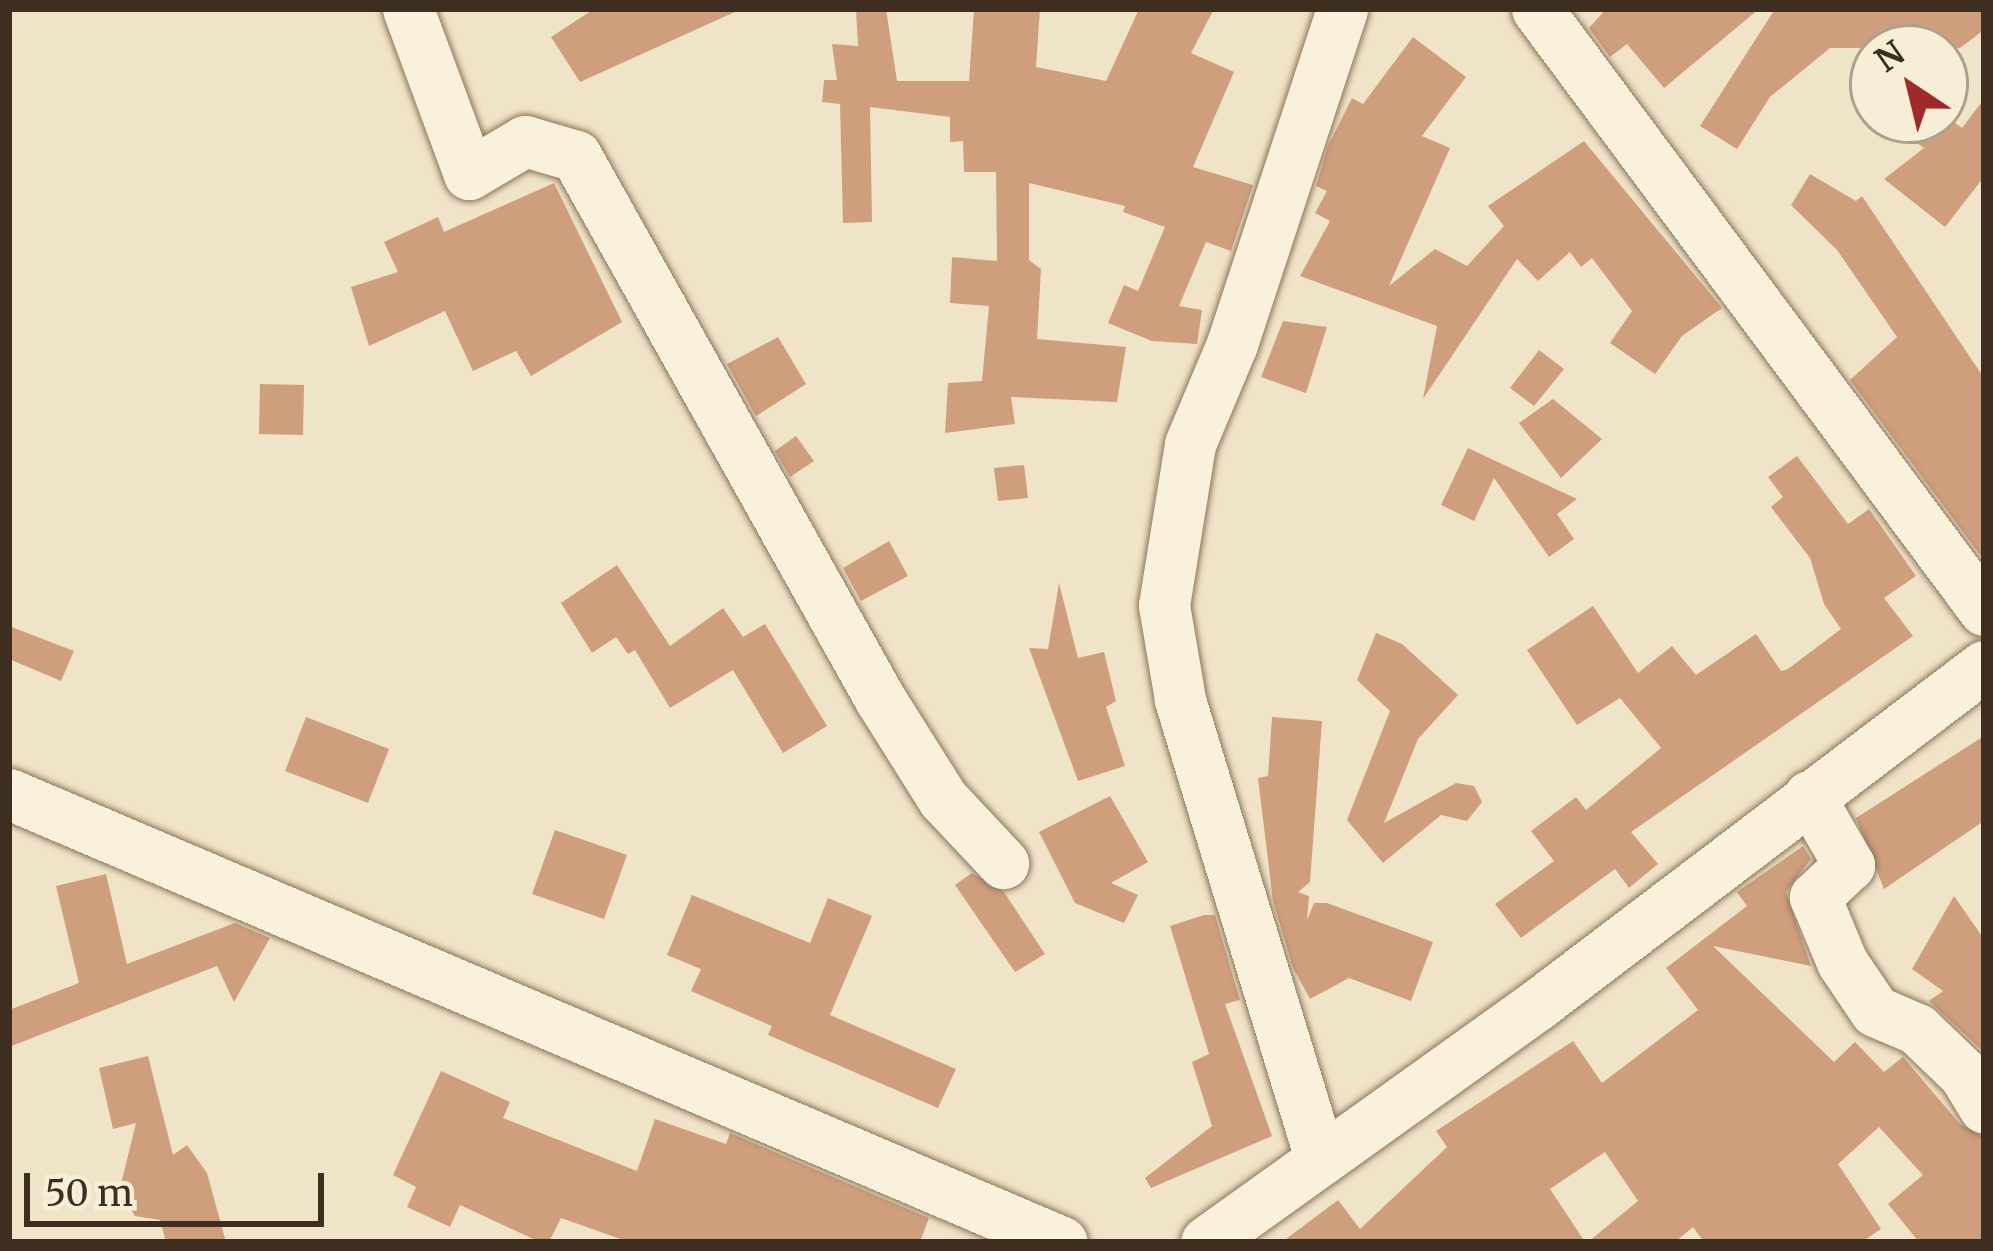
<!DOCTYPE html>
<html>
<head>
<meta charset="utf-8">
<style>
	body { margin:0 }
	#map { position:relative; width:1993px; height:1251px; overflow:hidden; background:#f0e4c8; font-family:Merriweather,serif }
	div>[style] { position:absolute }
	[style*='--x'] { left:calc(var(--x)*1px); top:calc(var(--y)*1px); width:calc(var(--w)*1px); rotate:calc(var(--a)*1deg) }
	.building>* { inset:0; background:#cf9f7d }
	.roads { filter:drop-shadow(0 0 3px #8d765c) drop-shadow(0 0 3px #8d765c) }
	.minor>* { height:51px; margin:-25.5px; padding:0 25.5px; transform-origin:25.5px; border-radius:25.5px; background:#faf1dc }
	span { translate:-50% -50%; white-space:nowrap; text-align:center; line-height:1.15; -webkit-text-stroke:9px #f7eed8; paint-order:stroke }
	.frame { position:absolute; inset:0; border:12px solid #3d2e20; pointer-events:none }
	.north { position:absolute; left:1849px; top:24px; width:120px; height:120px; box-sizing:border-box; background:#f7eed8; border:3px solid #ada18e; border-radius:50%; rotate:325deg; font-size:33px; font-weight:700; line-height:48px; text-align:center; color:#3d2e20 }
	.north::after { content:''; display:block; margin:auto; width:42px; height:54px; background:#9e2a2b; clip-path:polygon(50% 0,100% 100%,50% 72%,0 100%) }
	.scale { position:absolute; left:24px; top:1173px; width:300px; height:54px; box-sizing:border-box; border:6px solid #3d2e20; border-top:0; padding-left:15px; font-size:36px; line-height:42px; white-space:nowrap; color:#3d2e20; -webkit-text-stroke:9px #f7eed8; paint-order:stroke }
</style>
</head>
<body>
<div id="map">
	<div class="building">
		<div style="clip-path:polygon(594px 9px,737px 9px,737px 11px,580px 82px,551px 37px)"></div>
		<div style="clip-path:polygon(856px 9px,886px 9px,897px 81px,969px 81px,974px 9px,1040px 9px,1036px 67px,1106px 81px,1139px 9px,1214px 9px,1191px 53px,1234px 72px,1193px 167px,1253px 185px,1231px 251px,1206px 242px,1179px 306px,1202px 310px,1197px 344px,1152px 341px,1108px 323px,1124px 285px,1138px 291px,1165px 227px,1123px 212px,1125px 206px,1029px 183px,1029px 260px,1041px 269px,1037px 339px,1126px 347px,1117px 402px,1011px 397px,1015px 424px,945px 433px,948px 383px,982px 381px,989px 306px,950px 303px,952px 257px,997px 261px,996px 172px,964px 172px,963px 141px,950px 142px,950px 117px,870px 107px,872px 222px,843px 223px,840px 104px,822px 102px,824px 80px,837px 80px,832px 44px,858px 46px)"></div>
		<div style="clip-path:polygon(1606px 9px,1759px 9px,1664px 88px,1627px 44px,1610px 57px,1589px 28px)"></div>
		<div style="clip-path:polygon(1775px 9px,1984px 9px,1984px 30px,1960px 48px,1830px 48px,1770px 97px,1737px 149px,1700px 126px)"></div>
		<div style="clip-path:polygon(1413px 37px,1466px 77px,1422px 136px,1450px 148px,1389px 286px,1435px 249px,1467px 266px,1504px 226px,1488px 206px,1584px 141px,1722px 308px,1682px 336px,1655px 374px,1610px 343px,1632px 311px,1592px 258px,1581px 267px,1570px 252px,1538px 281px,1517px 259px,1423px 399px,1437px 326px,1300px 276px,1330px 221px,1315px 213px,1327px 191px,1316px 186px,1328px 146px,1352px 98px,1363px 104px)"></div>
		<div style="clip-path:polygon(1984px 99px,1984px 177px,1945px 227px,1884px 179px,1924px 148px,1883px 120px,1951px 120px,1962px 128px)"></div>
		<div style="clip-path:polygon(1810px 174px,1856px 201px,1862px 196px,1984px 378px,1984px 560px,1850px 380px,1897px 337px,1837px 250px,1791px 205px)"></div>
		<div style="clip-path:polygon(554px 183px,622px 322px,531px 376px,516px 351px,473px 371px,445px 311px,369px 346px,351px 287px,398px 272px,384px 242px,438px 217px,444px 232px)"></div>
		<div style="clip-path:polygon(1283px 321px,1327px 327px,1306px 393px,1261px 377px)"></div>
		<div style="clip-path:polygon(778px 337px,806px 384px,756px 416px,727px 364px)"></div>
		<div style="clip-path:polygon(1539px 350px,1564px 369px,1534px 406px,1510px 388px)"></div>
		<div style="clip-path:polygon(260px 384px,304px 385px,303px 435px,259px 434px)"></div>
		<div style="clip-path:polygon(1553px 399px,1602px 439px,1561px 478px,1519px 423px)"></div>
		<div style="clip-path:polygon(796px 436px,814px 461px,790px 477px,775px 451px)"></div>
		<div style="clip-path:polygon(1468px 448px,1577px 499px,1557px 514px,1574px 539px,1549px 557px,1494px 478px,1474px 521px,1441px 505px)"></div>
		<div style="clip-path:polygon(1797px 456px,1848px 524px,1869px 509px,1916px 576px,1884px 598px,1913px 636px,1631px 832px,1658px 864px,1629px 888px,1615px 869px,1521px 938px,1495px 904px,1554px 861px,1531px 831px,1576px 797px,1586px 810px,1661px 748px,1620px 698px,1577px 725px,1527px 650px,1593px 606px,1638px 673px,1672px 646px,1696px 675px,1756px 634px,1781px 671px,1788px 669px,1841px 629px,1824px 604px,1810px 558px,1771px 507px,1783px 497px,1768px 477px)"></div>
		<div style="clip-path:polygon(1024px 465px,1028px 498px,998px 501px,994px 468px)"></div>
		<div style="clip-path:polygon(889px 541px,908px 576px,861px 601px,843px 568px)"></div>
		<div style="clip-path:polygon(617px 565px,670px 646px,723px 608px,743px 637px,765px 624px,827px 726px,783px 753px,733px 670px,670px 708px,635px 650px,628px 654px,616px 637px,592px 653px,561px 603px)"></div>
		<div style="clip-path:polygon(1059px 583px,1078px 658px,1104px 652px,1116px 701px,1106px 707px,1125px 766px,1078px 781px,1029px 648px,1048px 649px)"></div>
		<div style="clip-path:polygon(9px 626px,74px 651px,61px 681px,9px 659px)"></div>
		<div style="clip-path:polygon(1376px 633px,1402px 644px,1458px 695px,1418px 739px,1384px 823px,1456px 783px,1474px 786px,1482px 802px,1467px 821px,1441px 815px,1383px 863px,1347px 820px,1390px 711px,1357px 680px)"></div>
		<div style="clip-path:polygon(306px 717px,389px 749px,368px 803px,285px 771px)"></div>
		<div style="clip-path:polygon(1272px 717px,1322px 721px,1310px 882px,1298px 892px,1309px 896px,1307px 920px,1314px 903px,1327px 903px,1433px 942px,1411px 1001px,1349px 978px,1310px 999px,1293px 968px,1273px 901px,1258px 778px,1268px 776px)"></div>
		<div style="clip-path:polygon(1984px 736px,1984px 821px,1884px 889px,1856px 818px)"></div>
		<div style="clip-path:polygon(1110px 796px,1148px 862px,1111px 883px,1138px 895px,1124px 923px,1075px 903px,1039px 832px)"></div>
		<div style="clip-path:polygon(555px 830px,627px 855px,604px 919px,532px 894px)"></div>
		<div style="clip-path:polygon(1803px 846px,1811px 859px,1786px 892px,1811px 966px,1713px 946px,1834px 1062px,1855px 1042px,1884px 1072px,1903px 1057px,1959px 1123px,1984px 1137px,1984px 1242px,1919px 1242px,1888px 1204px,1923px 1175px,1879px 1127px,1838px 1164px,1881px 1229px,1862px 1242px,1704px 1242px,1693px 1227px,1675px 1242px,1588px 1242px,1638px 1201px,1605px 1152px,1550px 1189px,1585px 1242px,1282px 1242px,1338px 1200px,1360px 1229px,1447px 1147px,1436px 1131px,1573px 1041px,1602px 1083px,1698px 1010px,1666px 968px,1747px 906px,1737px 892px)"></div>
		<div style="clip-path:polygon(972px 873px,1004px 892px,1045px 954px,1015px 972px,955px 885px)"></div>
		<div style="clip-path:polygon(106px 874px,127px 964px,235px 923px,270px 938px,234px 1002px,217px 966px,9px 1047px,9px 1010px,79px 983px,56px 886px)"></div>
		<div style="clip-path:polygon(692px 895px,810px 943px,828px 898px,872px 916px,830px 1015px,956px 1069px,938px 1108px,768px 1035px,772px 1026px,691px 991px,701px 969px,667px 955px)"></div>
		<div style="clip-path:polygon(1954px 896px,1984px 939px,1984px 1052px,1929px 1001px,1943px 991px,1912px 969px)"></div>
		<div style="clip-path:polygon(1204px 915px,1215px 915px,1240px 1000px,1225px 1004px,1272px 1136px,1151px 1188px,1145px 1178px,1212px 1126px,1192px 1062px,1209px 1054px,1170px 926px)"></div>
		<div style="clip-path:polygon(148px 1056px,173px 1155px,187px 1145px,207px 1173px,226px 1242px,166px 1242px,160px 1220px,135px 1216px,119px 1192px,136px 1123px,113px 1129px,99px 1068px)"></div>
		<div style="clip-path:polygon(441px 1071px,510px 1102px,503px 1118px,637px 1171px,655px 1119px,726px 1144px,730px 1133px,929px 1218px,920px 1242px,629px 1242px,561px 1218px,549px 1242px,540px 1242px,460px 1205px,450px 1227px,407px 1207px,416px 1187px,393px 1175px)"></div>
	</div>
	<div class="roads">
		<div class="minor">
			<div style="--x:408;--y:9;--w:176;--a:69.7"></div>
			<div style="--x:469;--y:174;--w:65;--a:-30.5"></div>
			<div style="--x:525;--y:141;--w:53;--a:16.4"></div>
			<div style="--x:576;--y:156;--w:622;--a:60.76"></div>
			<div style="--x:880;--y:699;--w:118;--a:57.8"></div>
			<div style="--x:943;--y:799;--w:88;--a:46.8"></div>
			<div style="--x:1537;--y:9;--w:749;--a:53.36"></div>
			<div style="--x:9;--y:794;--w:1144;--a:23.05"></div>
			<div style="--x:1809;--y:796;--w:80;--a:59.9"></div>
			<div style="--x:1849;--y:865;--w:47;--a:136.7"></div>
			<div style="--x:1815;--y:897;--w:70;--a:67.4"></div>
			<div style="--x:1842;--y:962;--w:59;--a:56"></div>
			<div style="--x:1875;--y:1011;--w:46;--a:23.2"></div>
			<div style="--x:1917;--y:1029;--w:65;--a:43.8"></div>
			<div style="--x:1964;--y:1074;--w:39;--a:59"></div>
			<div style="--x:1320;--y:1158;--w:480;--a:-107"></div>
			<div style="--x:1180;--y:699;--w:95;--a:-99.7"></div>
			<div style="--x:1164;--y:605;--w:163;--a:-80.8"></div>
			<div style="--x:1190;--y:444;--w:108;--a:-67.2"></div>
			<div style="--x:1232;--y:344;--w:353;--a:-71.8"></div>
			<div style="--x:1206;--y:1242;--w:407;--a:-35.6"></div>
			<div style="--x:1537;--y:1005;--w:561;--a:-37.18"></div>
		</div>
	</div>
	<div class="frame"></div>
	<div class="north">N</div>
	<div class="scale">50 m</div>
</div>
</body>
</html>
